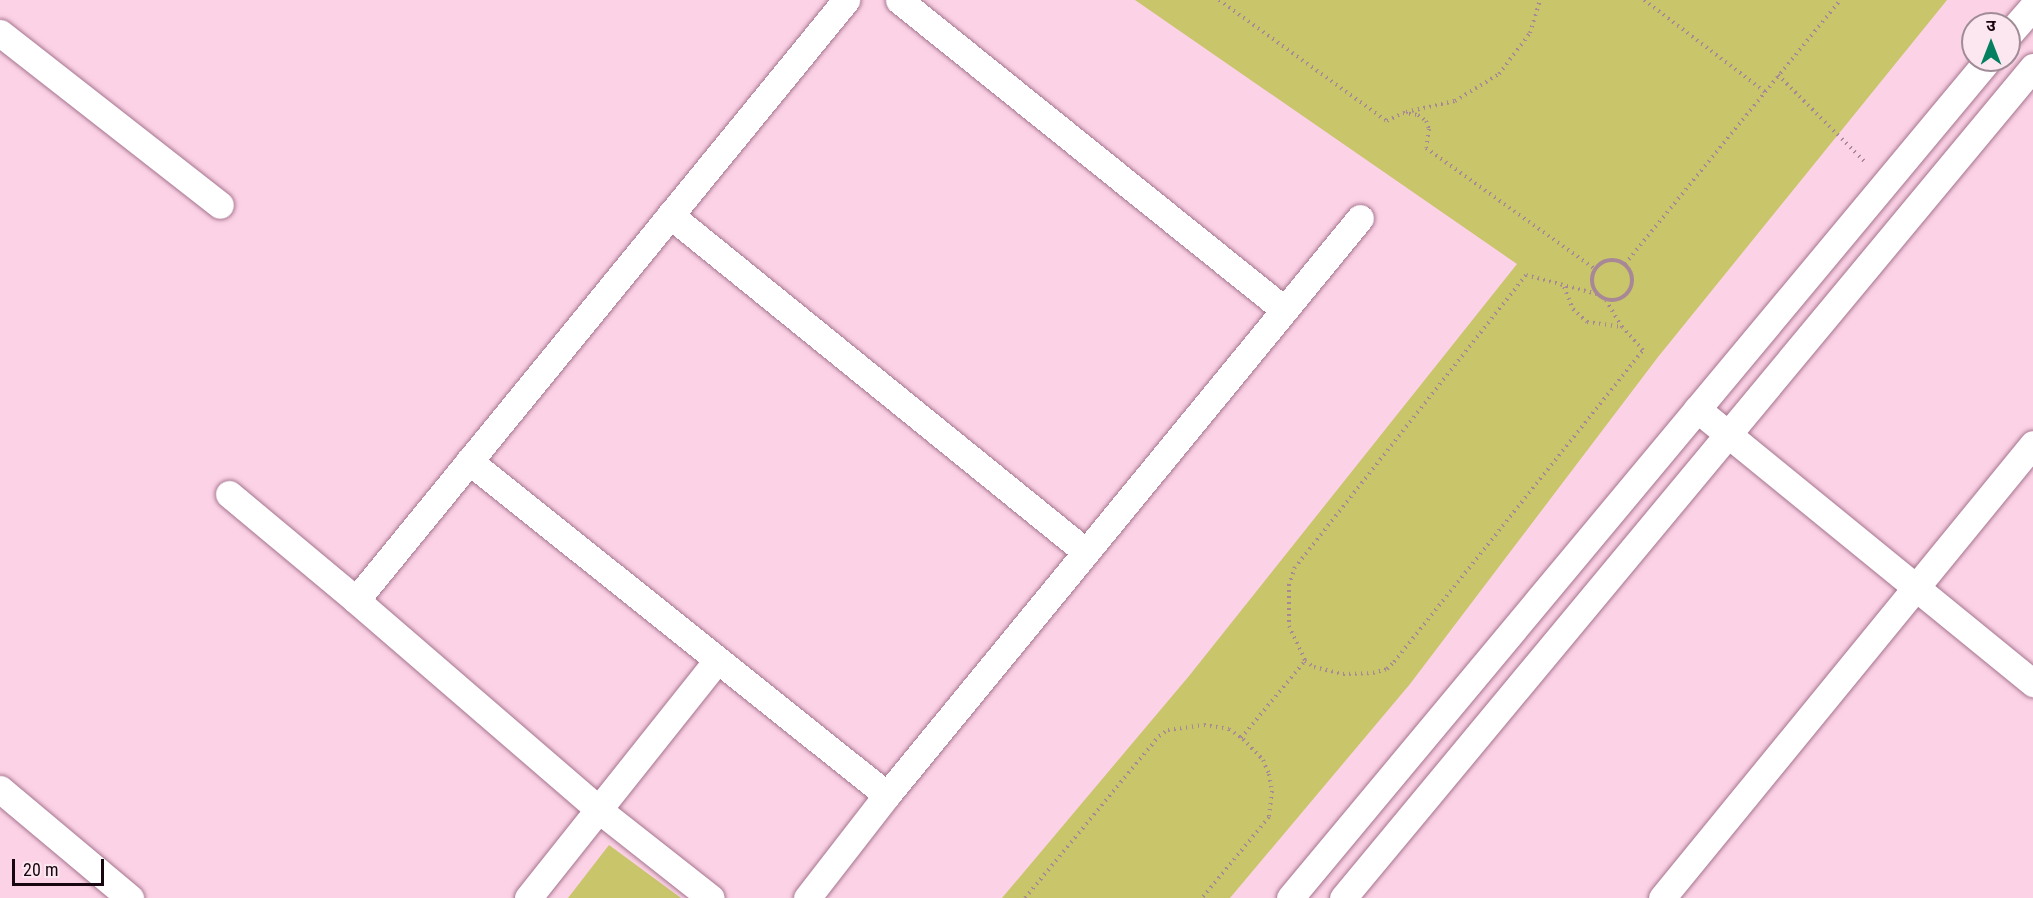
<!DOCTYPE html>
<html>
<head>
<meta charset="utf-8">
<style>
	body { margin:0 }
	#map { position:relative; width:2033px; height:898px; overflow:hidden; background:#fcd2e6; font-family:"Roboto Condensed","Noto Sans Devanagari",sans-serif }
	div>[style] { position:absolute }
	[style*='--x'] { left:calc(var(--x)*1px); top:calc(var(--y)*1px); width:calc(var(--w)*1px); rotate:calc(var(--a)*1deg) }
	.green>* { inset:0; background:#c8c56b }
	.path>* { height:4px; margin-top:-2px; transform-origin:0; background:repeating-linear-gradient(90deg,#a88897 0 1.5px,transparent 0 6px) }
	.path>.ring { margin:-2px; padding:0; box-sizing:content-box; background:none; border:4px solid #a88897; border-radius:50% }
	.roads { filter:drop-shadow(0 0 2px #a5758e) drop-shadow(0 0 2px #a5758e) }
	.street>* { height:27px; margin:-13.5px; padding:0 13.5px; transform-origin:13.5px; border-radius:13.5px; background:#fff }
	span { translate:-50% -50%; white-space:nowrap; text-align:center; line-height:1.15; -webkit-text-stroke:6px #fce6f0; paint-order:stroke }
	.north { position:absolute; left:1961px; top:12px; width:60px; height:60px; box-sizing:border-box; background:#fce6f0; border:2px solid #a08c96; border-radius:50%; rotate:0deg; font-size:16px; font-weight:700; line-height:24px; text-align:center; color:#17060f }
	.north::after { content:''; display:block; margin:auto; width:21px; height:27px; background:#048060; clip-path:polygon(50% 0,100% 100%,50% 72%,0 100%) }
	.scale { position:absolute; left:12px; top:859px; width:92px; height:27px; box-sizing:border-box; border:3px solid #17060f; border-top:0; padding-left:8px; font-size:18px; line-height:21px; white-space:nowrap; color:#17060f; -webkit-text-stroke:4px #fce6f0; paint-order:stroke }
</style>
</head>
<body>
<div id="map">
	<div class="green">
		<div style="clip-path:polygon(1135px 0,1947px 0,1658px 357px,1410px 684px,1230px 898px,1002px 898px,1189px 676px,1517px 264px)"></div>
		<div style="clip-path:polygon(609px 845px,681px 898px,568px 898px)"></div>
	</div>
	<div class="path">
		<div style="--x:1219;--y:0;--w:207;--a:35.8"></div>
		<div style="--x:1387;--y:121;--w:18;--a:-27"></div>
		<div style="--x:1403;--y:113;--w:15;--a:8"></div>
		<div style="--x:1418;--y:115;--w:10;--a:37"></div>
		<div style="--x:1426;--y:121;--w:9;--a:69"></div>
		<div style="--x:1429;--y:129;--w:19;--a:99"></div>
		<div style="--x:1426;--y:148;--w:208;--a:35.6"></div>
		<div style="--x:1644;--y:0;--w:152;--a:37.2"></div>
		<div style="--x:1778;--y:75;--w:126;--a:45"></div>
		<div style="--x:1406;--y:112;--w:50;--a:-12.7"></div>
		<div style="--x:1455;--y:101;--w:52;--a:-31.5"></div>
		<div style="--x:1499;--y:74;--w:51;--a:-52.9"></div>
		<div style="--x:1530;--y:33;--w:34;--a:-73"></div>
		<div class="ring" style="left:1592px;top:260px;width:36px;height:36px"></div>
		<div style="--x:1625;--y:264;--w:340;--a:-50.8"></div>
		<div style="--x:1564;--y:287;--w:24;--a:68"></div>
		<div style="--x:1573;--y:309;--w:19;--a:43"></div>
		<div style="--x:1587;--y:322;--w:34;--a:8"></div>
		<div style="--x:1597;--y:294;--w:73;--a:-165"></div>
		<div style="--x:1526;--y:275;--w:372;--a:128.3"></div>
		<div style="--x:1295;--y:567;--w:18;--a:109"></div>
		<div style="--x:1289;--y:584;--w:42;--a:90"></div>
		<div style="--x:1289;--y:626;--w:38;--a:65"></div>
		<div style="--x:1305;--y:661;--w:11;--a:34"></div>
		<div style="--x:1314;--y:667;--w:30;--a:14"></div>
		<div style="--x:1343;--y:674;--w:30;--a:-2"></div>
		<div style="--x:1373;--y:673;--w:15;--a:-16"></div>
		<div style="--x:1387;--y:669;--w:10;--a:-45"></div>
		<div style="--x:1394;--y:662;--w:399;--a:-51.4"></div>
		<div style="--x:1643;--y:350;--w:31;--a:-132"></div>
		<div style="--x:1622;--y:327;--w:31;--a:-121"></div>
		<div style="--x:1241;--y:738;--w:100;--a:-50.3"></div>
		<div style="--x:1025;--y:898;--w:210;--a:-50.4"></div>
		<div style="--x:1159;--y:736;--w:11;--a:-34"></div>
		<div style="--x:1168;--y:730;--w:36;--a:-8"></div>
		<div style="--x:1204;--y:725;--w:25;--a:9"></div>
		<div style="--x:1229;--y:729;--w:17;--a:36"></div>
		<div style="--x:1243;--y:739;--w:29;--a:46"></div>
		<div style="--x:1263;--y:760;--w:15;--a:67"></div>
		<div style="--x:1269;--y:774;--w:17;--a:80"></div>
		<div style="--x:1272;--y:791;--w:26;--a:97"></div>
		<div style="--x:1269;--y:817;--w:105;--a:129.6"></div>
	</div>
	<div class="roads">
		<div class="street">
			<div style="--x:899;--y:0;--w:494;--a:38.8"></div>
			<div style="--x:0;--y:33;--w:279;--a:38"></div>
			<div style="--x:2009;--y:34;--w:37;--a:-49"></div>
			<div style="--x:670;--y:215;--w:535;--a:39.01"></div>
			<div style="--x:1697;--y:409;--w:434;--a:39.2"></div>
			<div style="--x:469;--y:461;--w:535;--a:38.63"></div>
			<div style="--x:229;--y:494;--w:165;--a:39.8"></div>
			<div style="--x:356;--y:600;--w:321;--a:40.8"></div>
			<div style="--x:599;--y:810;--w:142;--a:38.2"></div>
			<div style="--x:356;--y:600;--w:775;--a:-50.76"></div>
			<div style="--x:0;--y:789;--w:170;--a:40"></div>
			<div style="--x:528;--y:898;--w:304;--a:-51.5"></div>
			<div style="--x:807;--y:898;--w:130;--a:-52.2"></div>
			<div style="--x:887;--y:795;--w:746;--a:-50.66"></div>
			<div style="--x:1290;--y:898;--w:1091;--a:-50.21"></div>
			<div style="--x:1343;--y:898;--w:1080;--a:-50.3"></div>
			<div style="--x:1662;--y:898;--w:586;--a:-50.74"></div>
		</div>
	</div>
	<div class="north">उ</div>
	<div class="scale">20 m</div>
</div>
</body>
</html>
